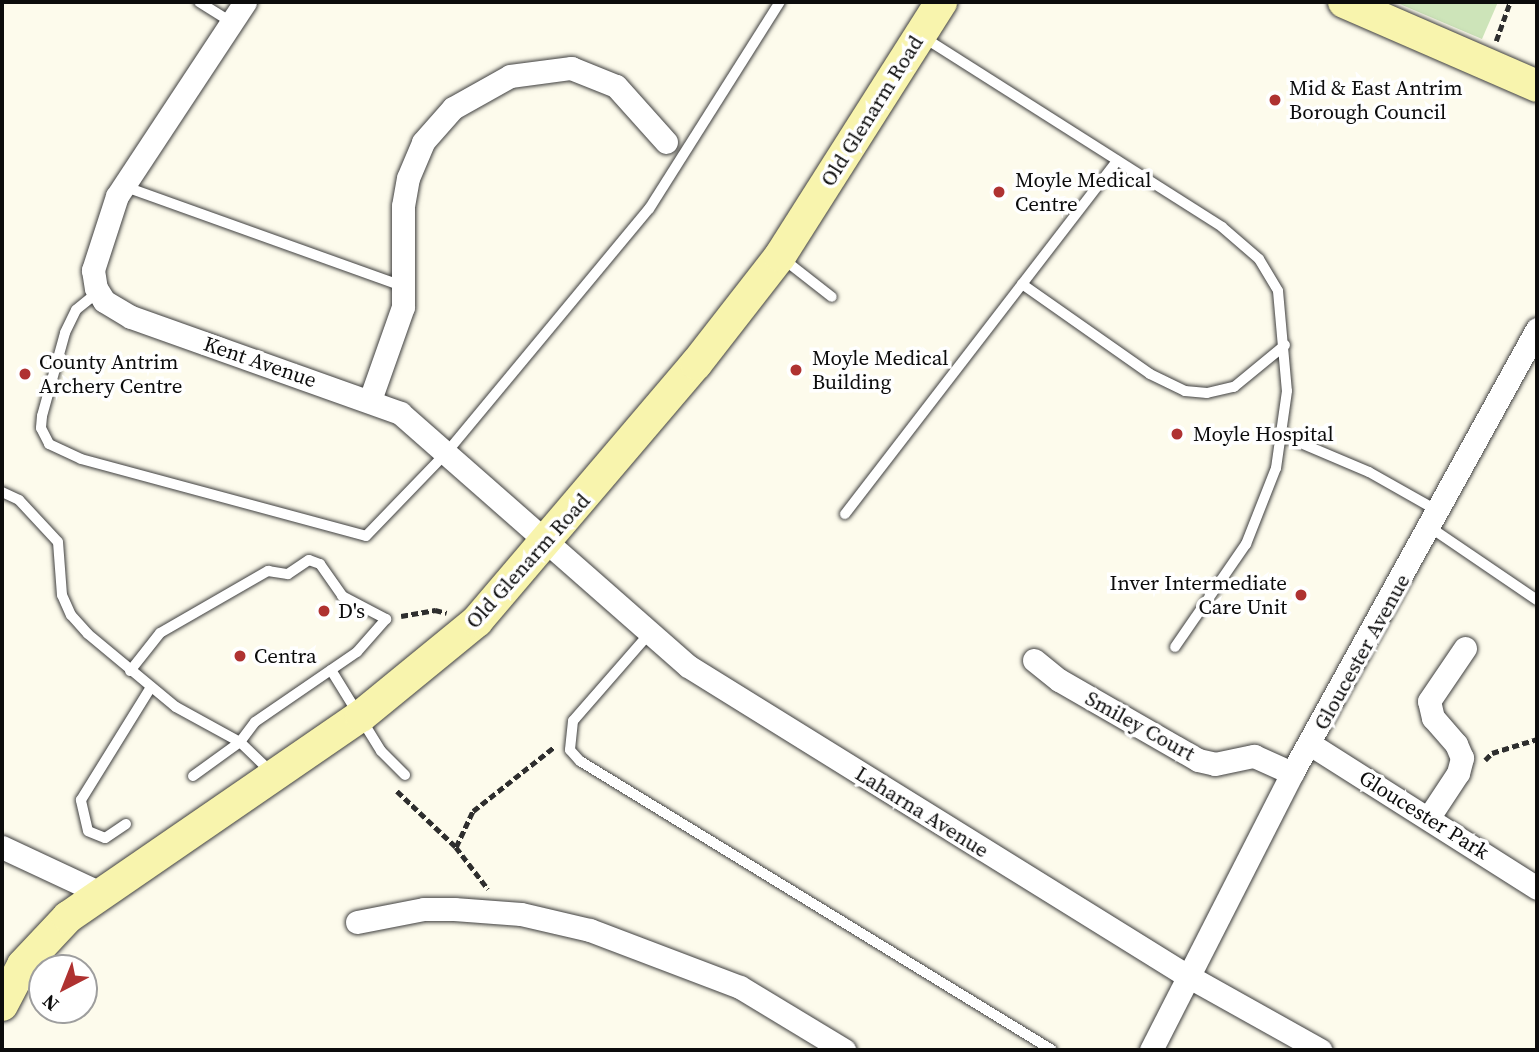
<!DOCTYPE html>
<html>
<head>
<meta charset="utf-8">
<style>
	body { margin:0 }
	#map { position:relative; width:1539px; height:1052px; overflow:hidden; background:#fdfbec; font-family:"Source Serif 4",serif }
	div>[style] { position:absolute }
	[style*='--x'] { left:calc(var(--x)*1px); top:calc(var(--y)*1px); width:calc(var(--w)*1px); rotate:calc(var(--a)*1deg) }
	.green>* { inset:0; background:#cde4b9 }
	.path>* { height:4.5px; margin-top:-2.25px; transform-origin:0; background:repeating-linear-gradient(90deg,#2e2e2e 0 7px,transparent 0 10.5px) }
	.roads { filter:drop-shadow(0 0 2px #3f3f3f) drop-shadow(0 0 2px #3f3f3f) }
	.lane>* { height:10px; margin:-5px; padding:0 5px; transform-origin:5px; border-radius:5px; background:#fff }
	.street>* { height:23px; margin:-11.5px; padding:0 11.5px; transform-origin:11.5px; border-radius:11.5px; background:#fff }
	.secondary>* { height:32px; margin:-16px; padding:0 16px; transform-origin:16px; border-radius:16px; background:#f8f4ad }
	.dots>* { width:19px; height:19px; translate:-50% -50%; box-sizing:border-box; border:4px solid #fff; border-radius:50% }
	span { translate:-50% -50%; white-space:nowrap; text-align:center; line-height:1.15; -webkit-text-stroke:7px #fff; paint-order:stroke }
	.poi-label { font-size:21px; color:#0c0c0c }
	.left { translate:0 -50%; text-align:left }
	.right { translate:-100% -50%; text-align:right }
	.street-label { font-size:21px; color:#0c0c0c }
	.frame { position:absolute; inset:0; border:4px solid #0c0c0c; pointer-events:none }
	.north { position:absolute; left:28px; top:954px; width:70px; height:70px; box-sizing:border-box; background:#fff; border:2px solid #9e9e9e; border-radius:50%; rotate:222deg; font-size:19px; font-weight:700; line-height:28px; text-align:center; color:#0c0c0c }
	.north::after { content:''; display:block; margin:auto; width:24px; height:32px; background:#af3231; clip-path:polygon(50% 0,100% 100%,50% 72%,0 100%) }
</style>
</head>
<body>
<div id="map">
	<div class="green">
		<div style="clip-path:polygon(1395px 2px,1498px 2px,1482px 39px)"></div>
	</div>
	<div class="path">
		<div style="--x:1496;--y:41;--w:41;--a:-70.3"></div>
		<div style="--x:401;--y:616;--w:35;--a:-10"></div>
		<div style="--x:435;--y:610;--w:12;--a:14"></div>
		<div style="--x:1485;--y:760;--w:10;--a:-45"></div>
		<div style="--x:1492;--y:753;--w:47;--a:-17.3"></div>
		<div style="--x:397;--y:791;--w:81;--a:43.5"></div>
		<div style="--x:456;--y:847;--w:53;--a:52.7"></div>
		<div style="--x:456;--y:847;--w:40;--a:-65"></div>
		<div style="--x:473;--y:811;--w:103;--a:-38.3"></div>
	</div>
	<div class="roads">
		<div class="lane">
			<div style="--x:199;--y:2;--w:38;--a:32"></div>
			<div style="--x:923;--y:37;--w:354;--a:32.4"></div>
			<div style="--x:1222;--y:227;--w:49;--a:40.9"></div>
			<div style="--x:1259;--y:259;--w:37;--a:59"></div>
			<div style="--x:1278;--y:291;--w:100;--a:84.9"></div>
			<div style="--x:1287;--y:391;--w:78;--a:98.1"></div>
			<div style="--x:1276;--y:468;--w:82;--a:111.5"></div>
			<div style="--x:1246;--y:544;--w:125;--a:124.6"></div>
			<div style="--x:123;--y:186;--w:296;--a:19.7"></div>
			<div style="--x:782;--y:258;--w:63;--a:38"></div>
			<div style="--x:1022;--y:284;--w:156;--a:35.1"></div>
			<div style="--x:1150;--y:374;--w:39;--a:26"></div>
			<div style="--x:1185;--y:391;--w:22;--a:5"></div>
			<div style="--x:1207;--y:393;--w:28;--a:-13"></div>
			<div style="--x:1234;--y:387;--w:66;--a:-39.5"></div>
			<div style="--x:98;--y:292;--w:28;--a:141"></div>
			<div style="--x:76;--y:310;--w:25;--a:116"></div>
			<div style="--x:65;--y:333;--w:86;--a:105.5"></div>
			<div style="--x:42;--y:416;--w:12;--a:95"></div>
			<div style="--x:41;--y:428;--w:18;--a:63"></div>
			<div style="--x:49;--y:444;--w:35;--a:25"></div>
			<div style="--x:81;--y:459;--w:295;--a:15.1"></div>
			<div style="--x:366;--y:536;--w:117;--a:-46"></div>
			<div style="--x:447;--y:452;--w:316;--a:-50.3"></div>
			<div style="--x:649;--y:209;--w:245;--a:-57.7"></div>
			<div style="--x:1284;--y:436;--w:92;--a:23"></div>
			<div style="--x:1369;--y:472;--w:79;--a:29.5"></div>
			<div style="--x:2;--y:492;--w:19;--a:25"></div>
			<div style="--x:19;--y:500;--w:57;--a:47.1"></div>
			<div style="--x:58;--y:542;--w:53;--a:85.7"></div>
			<div style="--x:62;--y:595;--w:22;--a:66"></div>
			<div style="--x:71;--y:615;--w:25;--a:48"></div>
			<div style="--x:88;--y:634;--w:114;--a:39.7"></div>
			<div style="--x:176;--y:707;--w:73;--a:28.7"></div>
			<div style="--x:240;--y:742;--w:43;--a:44.1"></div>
			<div style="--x:845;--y:514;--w:446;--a:-52.4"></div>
			<div style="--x:1431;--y:528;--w:128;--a:34.2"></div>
			<div style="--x:648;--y:635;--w:114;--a:131.1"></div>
			<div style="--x:573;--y:721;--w:29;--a:96"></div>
			<div style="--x:570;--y:750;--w:15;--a:48"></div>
			<div style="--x:580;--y:761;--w:553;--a:31.48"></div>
			<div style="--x:331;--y:670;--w:95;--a:58.3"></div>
			<div style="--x:381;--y:751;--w:34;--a:45"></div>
			<div style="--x:130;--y:671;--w:48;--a:-51.7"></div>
			<div style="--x:160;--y:633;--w:125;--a:-29.9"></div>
			<div style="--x:268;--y:571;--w:20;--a:9"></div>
			<div style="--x:288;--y:574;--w:25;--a:-34"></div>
			<div style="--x:309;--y:560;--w:12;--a:20"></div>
			<div style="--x:320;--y:564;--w:39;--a:55"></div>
			<div style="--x:342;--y:596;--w:50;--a:27.6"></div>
			<div style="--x:386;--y:619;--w:44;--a:131.3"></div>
			<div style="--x:357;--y:652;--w:124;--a:145.5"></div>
			<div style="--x:255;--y:722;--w:25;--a:127"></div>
			<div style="--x:240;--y:742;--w:58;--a:144.1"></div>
			<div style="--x:126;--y:824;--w:25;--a:146"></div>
			<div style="--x:105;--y:838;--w:18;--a:-158"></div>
			<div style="--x:88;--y:831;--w:32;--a:-103"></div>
			<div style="--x:81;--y:800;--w:133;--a:-58.2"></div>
		</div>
		<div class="street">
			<div style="--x:245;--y:2;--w:232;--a:123.4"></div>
			<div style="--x:117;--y:196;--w:78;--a:108"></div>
			<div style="--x:93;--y:270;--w:18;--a:81"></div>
			<div style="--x:96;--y:288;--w:15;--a:58"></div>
			<div style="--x:104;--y:301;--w:31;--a:31"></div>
			<div style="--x:131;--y:317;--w:286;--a:19.6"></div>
			<div style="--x:400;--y:413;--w:383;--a:41.3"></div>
			<div style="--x:688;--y:666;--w:586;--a:31.82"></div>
			<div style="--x:1186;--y:975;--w:154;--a:29.2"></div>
			<div style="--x:370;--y:400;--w:99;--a:-70.5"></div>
			<div style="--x:403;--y:307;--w:101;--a:-90"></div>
			<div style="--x:403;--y:206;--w:28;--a:-80"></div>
			<div style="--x:408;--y:178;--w:39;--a:-67"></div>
			<div style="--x:423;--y:142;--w:45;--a:-48.6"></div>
			<div style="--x:453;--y:108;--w:65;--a:-29.3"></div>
			<div style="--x:510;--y:76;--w:62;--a:-7.5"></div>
			<div style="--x:571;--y:68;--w:48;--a:21.8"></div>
			<div style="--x:616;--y:86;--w:75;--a:48.2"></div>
			<div style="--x:1034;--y:660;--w:32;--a:39"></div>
			<div style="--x:1059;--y:680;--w:160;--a:29.9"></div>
			<div style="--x:1198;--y:760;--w:17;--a:13"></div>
			<div style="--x:1215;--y:764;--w:40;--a:-12"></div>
			<div style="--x:1254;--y:756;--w:42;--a:24.1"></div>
			<div style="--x:1310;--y:744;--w:269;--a:32.4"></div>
			<div style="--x:1429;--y:817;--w:53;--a:-56.6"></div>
			<div style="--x:1458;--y:773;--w:16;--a:-75"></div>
			<div style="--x:1462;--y:758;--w:15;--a:-113"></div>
			<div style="--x:1456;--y:744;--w:35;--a:-131"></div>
			<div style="--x:1433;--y:718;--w:17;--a:-103"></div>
			<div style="--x:1429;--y:701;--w:64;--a:-55.8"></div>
			<div style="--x:2;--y:847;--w:108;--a:25.1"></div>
			<div style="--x:357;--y:922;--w:68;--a:-11"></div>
			<div style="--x:424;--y:909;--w:30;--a:0"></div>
			<div style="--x:454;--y:909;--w:67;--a:4.3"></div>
			<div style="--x:521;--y:914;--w:71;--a:13.1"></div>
			<div style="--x:590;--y:930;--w:160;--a:20.8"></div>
			<div style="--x:740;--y:987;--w:122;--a:31.2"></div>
			<div style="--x:1151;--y:1050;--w:311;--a:-63"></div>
			<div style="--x:1292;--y:773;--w:507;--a:-61.11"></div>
		</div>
		<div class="secondary">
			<div style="--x:1344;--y:2;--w:210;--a:23.5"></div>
			<div style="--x:2;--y:1005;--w:45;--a:-62.3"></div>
			<div style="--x:23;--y:965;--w:66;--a:-46.8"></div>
			<div style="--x:68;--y:917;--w:355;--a:-34.5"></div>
			<div style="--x:361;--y:716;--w:150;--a:-39.3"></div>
			<div style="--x:477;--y:621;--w:338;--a:-49.6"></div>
			<div style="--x:696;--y:364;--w:137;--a:-52.1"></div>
			<div style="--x:780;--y:256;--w:301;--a:-57.6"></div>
		</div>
	</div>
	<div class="dots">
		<div style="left:1275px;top:100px;background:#af3231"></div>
		<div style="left:999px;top:192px;background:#af3231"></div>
		<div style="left:796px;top:370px;background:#af3231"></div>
		<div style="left:25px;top:374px;background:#af3231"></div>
		<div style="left:1177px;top:434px;background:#af3231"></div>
		<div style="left:1301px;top:595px;background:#af3231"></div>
		<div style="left:324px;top:611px;background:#af3231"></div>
		<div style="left:240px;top:656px;background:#af3231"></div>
	</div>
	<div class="poi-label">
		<span class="left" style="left:1289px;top:100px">Mid &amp; East Antrim<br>Borough Council</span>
		<span class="left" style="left:1015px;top:192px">Moyle Medical<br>Centre</span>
		<span class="left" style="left:812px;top:370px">Moyle Medical<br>Building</span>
		<span class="left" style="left:39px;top:374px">County Antrim<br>Archery Centre</span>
		<span class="left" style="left:1193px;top:434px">Moyle Hospital</span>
		<span class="right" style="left:1287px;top:595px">Inver Intermediate<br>Care Unit</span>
		<span class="left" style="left:338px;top:611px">D's</span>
		<span class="left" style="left:254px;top:656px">Centra</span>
	</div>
	<div class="street-label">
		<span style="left:872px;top:111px;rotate:-58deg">Old Glenarm Road</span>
		<span style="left:260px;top:362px;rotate:19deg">Kent Avenue</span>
		<span style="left:528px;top:561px;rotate:-48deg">Old Glenarm Road</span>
		<span style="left:1362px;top:652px;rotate:-61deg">Gloucester Avenue</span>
		<span style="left:1140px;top:726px;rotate:29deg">Smiley Court</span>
		<span style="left:922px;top:812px;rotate:32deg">Laharna Avenue</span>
		<span style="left:1424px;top:815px;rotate:32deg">Gloucester Park</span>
	</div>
	<div class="frame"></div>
	<div class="north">N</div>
</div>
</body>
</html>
